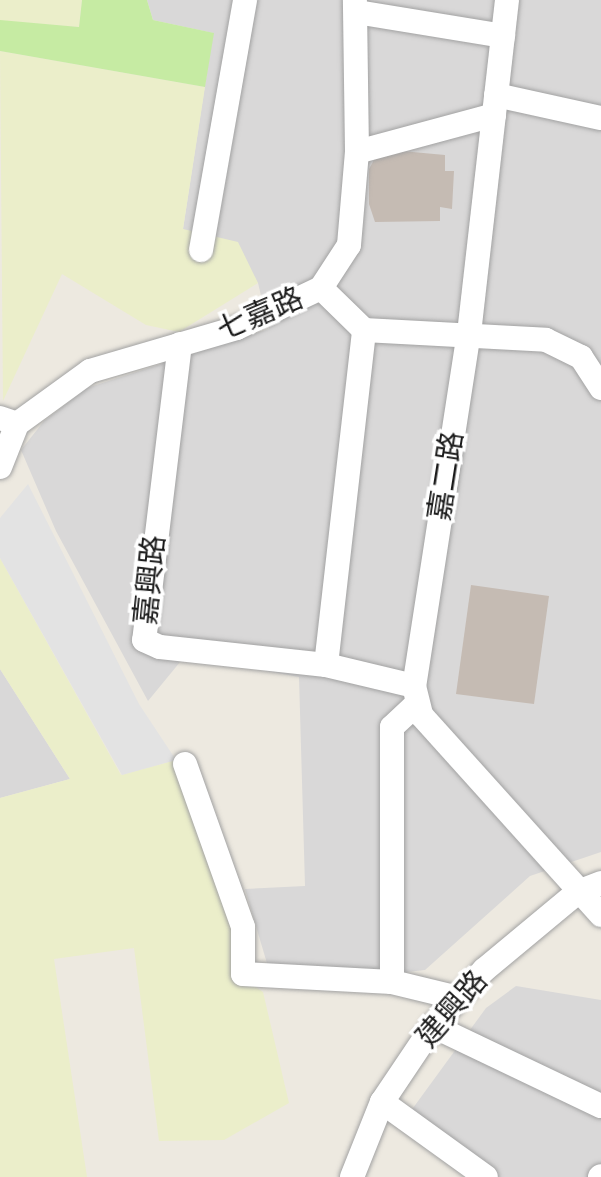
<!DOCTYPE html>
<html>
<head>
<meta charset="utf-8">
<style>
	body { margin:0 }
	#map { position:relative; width:601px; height:1177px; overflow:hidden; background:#ede9e0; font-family:Cabin,"Noto Sans TC",sans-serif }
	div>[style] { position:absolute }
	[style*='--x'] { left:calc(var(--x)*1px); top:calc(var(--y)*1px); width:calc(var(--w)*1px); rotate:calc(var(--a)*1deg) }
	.residential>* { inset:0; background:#d9d8d8 }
	.farmland>* { inset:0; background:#ebeeca }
	.grass>* { inset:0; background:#c6eba3 }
	.parking>* { inset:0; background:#e3e3e3 }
	.building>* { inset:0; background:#c5bbb3 }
	.roads { filter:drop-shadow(0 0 2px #a2a2a2) drop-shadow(0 0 2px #a2a2a2) }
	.minor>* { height:24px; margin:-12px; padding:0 12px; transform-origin:12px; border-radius:12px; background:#fff }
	span { translate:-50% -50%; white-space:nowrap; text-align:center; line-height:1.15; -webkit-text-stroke:7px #fff; paint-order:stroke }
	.street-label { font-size:30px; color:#1b1b1b }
</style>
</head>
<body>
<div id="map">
	<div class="residential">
		<div style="clip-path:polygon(147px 0,601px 0,601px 852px,530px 876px,425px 970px,274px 987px,245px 889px,305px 886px,299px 677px,185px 656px,148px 701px,56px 531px,21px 450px,44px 421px,87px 388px,269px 329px,258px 283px,183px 229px,213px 33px,153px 20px)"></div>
		<div style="clip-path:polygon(0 669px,70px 779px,0 798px)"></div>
		<div style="clip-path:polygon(516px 986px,601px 1000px,601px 1177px,468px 1177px,405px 1119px,486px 1008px)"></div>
	</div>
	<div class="farmland">
		<div style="clip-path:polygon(0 0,82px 0,79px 27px,0 21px)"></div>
		<div style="clip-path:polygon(0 51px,205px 87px,183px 229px,238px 242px,258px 283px,179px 332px,146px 325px,62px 274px,3px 401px)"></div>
		<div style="clip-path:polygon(0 558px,121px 775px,176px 760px,236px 923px,240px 976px,263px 992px,289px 1103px,224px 1140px,159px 1141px,134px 948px,54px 959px,87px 1177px,0 1177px,0 798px,70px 779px,0 669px)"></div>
	</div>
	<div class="grass">
		<div style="clip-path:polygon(82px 0,147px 0,153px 20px,214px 33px,205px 87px,0 51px,0 20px,79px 27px)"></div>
	</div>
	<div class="parking">
		<div style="clip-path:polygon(28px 484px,139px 704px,176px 760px,122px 775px,0 558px,0 518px)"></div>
	</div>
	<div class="building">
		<div style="clip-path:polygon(380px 149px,445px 155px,445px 171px,454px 171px,452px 209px,440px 207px,440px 221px,375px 222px,369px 204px,369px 169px)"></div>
		<div style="clip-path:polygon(471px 585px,549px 596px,534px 704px,456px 694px)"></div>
	</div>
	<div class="roads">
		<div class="minor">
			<div style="--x:507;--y:0;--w:334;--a:96.5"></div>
			<div style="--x:469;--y:332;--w:358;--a:98.8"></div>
			<div style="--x:414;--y:686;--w:30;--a:76"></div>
			<div style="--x:421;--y:715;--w:269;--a:48"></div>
			<div style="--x:357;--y:12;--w:148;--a:9.3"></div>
			<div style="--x:496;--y:95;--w:107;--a:12.4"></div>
			<div style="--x:357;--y:152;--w:142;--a:-15.1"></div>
			<div style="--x:201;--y:250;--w:254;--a:-80"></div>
			<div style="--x:321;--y:288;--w:60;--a:44.3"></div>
			<div style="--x:364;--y:330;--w:182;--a:3.1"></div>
			<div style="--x:546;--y:340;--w:39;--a:26"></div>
			<div style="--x:581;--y:357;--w:37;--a:57"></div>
			<div style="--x:180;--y:344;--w:298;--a:96.9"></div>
			<div style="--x:144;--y:640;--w:17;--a:24"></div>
			<div style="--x:160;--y:647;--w:167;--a:6.2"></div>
			<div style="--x:326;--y:665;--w:90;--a:13.4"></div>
			<div style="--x:0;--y:418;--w:18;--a:19"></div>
			<div style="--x:17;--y:424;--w:90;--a:-36"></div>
			<div style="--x:90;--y:371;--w:153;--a:-16.3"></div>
			<div style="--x:237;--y:328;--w:93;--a:-25.5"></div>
			<div style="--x:321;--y:288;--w:51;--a:-56.9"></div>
			<div style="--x:349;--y:245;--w:93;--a:-85.1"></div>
			<div style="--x:357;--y:152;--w:152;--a:-90.8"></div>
			<div style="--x:0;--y:467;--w:46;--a:-68.4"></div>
			<div style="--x:326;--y:665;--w:337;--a:-83.5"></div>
			<div style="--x:185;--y:764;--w:173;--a:70.4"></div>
			<div style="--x:243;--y:927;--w:47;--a:90"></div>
			<div style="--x:243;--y:974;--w:149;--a:3.1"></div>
			<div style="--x:392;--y:982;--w:68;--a:13.6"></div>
			<div style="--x:392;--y:982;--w:255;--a:-90"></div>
			<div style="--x:392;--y:727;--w:35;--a:-43"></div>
			<div style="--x:433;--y:1026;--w:186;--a:25.5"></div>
			<div style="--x:382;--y:1102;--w:128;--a:35.8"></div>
			<div style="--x:352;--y:1177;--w:81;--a:-68.2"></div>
			<div style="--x:382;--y:1102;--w:92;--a:-56.1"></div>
			<div style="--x:433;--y:1026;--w:76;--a:-47.7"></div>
			<div style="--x:484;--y:970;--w:122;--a:-39.7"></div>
			<div style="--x:578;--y:892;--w:25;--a:-21"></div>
			<div style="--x:600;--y:1177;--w:1;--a:-45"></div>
		</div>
	</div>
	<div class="street-label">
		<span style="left:260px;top:314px;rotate:-23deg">七嘉路</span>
		<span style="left:446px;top:476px;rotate:-81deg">嘉二路</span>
		<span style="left:150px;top:580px;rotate:-84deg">嘉興路</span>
		<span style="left:452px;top:1009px;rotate:-49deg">建興路</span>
	</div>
</div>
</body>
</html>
